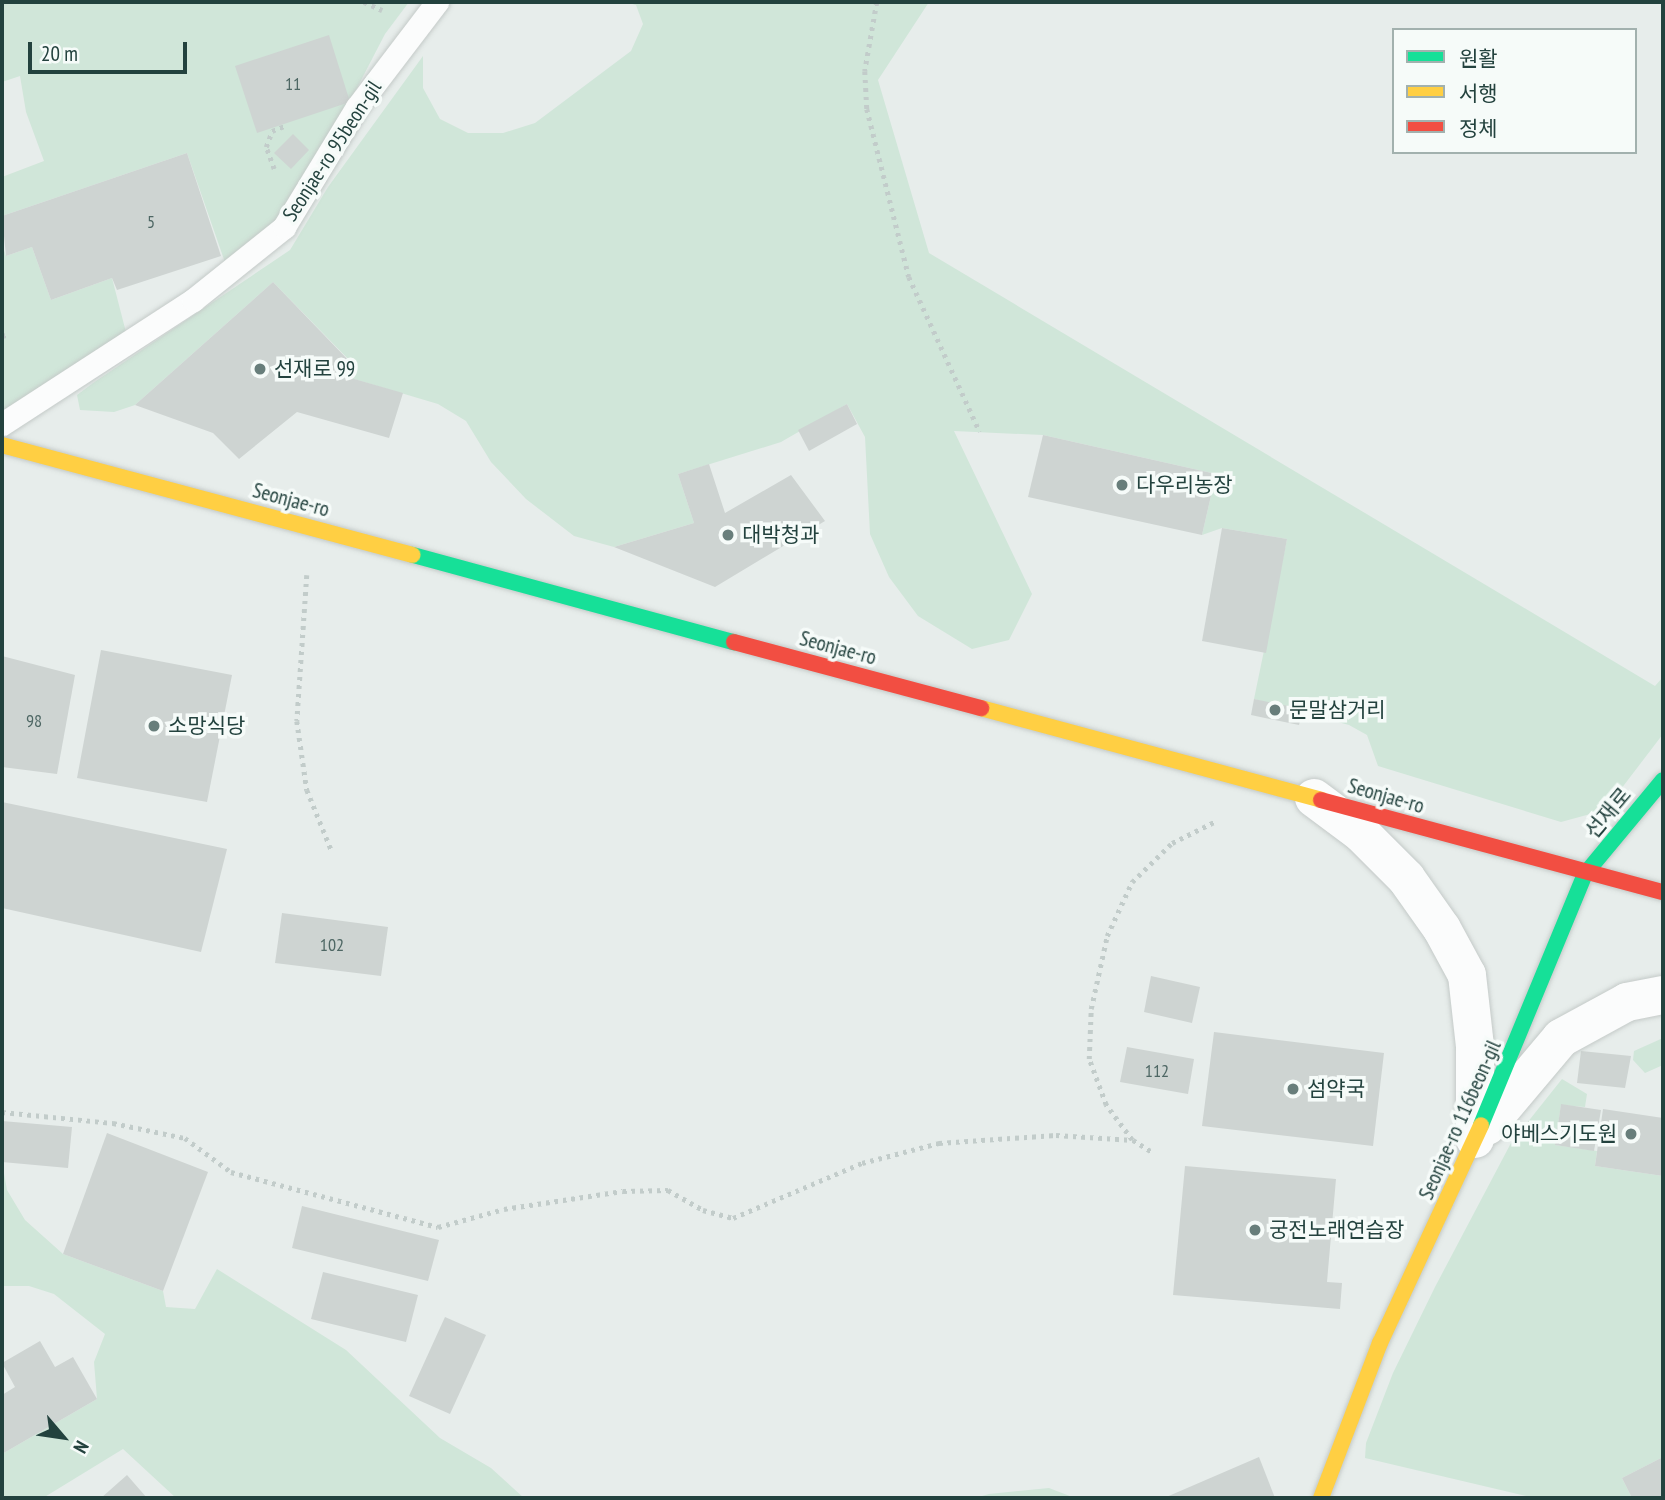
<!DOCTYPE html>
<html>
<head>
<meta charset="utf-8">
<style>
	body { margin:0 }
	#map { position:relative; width:1665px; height:1500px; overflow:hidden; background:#e7edeb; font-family:"PT Sans Narrow","Noto Sans KR",sans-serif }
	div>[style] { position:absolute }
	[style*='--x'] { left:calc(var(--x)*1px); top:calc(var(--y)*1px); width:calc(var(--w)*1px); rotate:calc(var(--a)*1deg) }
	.green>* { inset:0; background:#d0e6d9 }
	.building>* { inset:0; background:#ced4d2 }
	.path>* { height:4.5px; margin-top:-2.25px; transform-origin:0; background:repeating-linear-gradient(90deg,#c2ccca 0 3.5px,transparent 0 8.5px) }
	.roads { filter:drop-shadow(0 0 2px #c4cac8) drop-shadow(0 0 2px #c4cac8) }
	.lane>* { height:23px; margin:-11.5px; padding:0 11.5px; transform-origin:11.5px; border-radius:11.5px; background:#fbfcfc }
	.street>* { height:38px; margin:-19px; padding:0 19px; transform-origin:19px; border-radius:19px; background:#fbfcfc }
	.fast>* { height:16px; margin:-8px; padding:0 8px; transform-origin:8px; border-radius:8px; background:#16e098 }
	.slow>* { height:16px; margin:-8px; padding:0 8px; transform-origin:8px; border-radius:8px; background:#ffcf43 }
	.jam>* { height:16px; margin:-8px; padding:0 8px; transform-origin:8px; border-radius:8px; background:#f24e42 }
	.dots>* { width:19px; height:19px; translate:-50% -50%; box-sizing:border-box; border:4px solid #f6fbf9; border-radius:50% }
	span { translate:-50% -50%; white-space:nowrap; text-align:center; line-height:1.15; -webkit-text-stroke:7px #f6fbf9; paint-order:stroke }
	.number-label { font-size:18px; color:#4e6764 }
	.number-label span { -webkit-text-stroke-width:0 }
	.street-label { font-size:21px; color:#23423e }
	.poi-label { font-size:21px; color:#23423e }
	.left { translate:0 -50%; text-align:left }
	.right { translate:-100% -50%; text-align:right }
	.frame { position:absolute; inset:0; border:4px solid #23423e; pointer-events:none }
	.legend { position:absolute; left:1392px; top:28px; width:245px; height:126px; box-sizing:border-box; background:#f6fbf9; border:2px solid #a2b1ae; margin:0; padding:9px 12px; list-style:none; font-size:21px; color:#23423e }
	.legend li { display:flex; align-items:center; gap:14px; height:35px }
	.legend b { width:35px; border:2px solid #a2b1ae }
	.north { position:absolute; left:28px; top:1402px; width:70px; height:70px; -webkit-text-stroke:5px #f6fbf9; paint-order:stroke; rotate:119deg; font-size:19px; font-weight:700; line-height:28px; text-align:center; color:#23423e }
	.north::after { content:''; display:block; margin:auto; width:24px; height:32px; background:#23423e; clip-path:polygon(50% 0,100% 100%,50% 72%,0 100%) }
	.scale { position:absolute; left:28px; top:42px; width:159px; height:32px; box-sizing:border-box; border:4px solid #23423e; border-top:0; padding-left:9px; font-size:21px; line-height:24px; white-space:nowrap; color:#23423e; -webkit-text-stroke:5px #f6fbf9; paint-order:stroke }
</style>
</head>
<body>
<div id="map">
	<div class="green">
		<div style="clip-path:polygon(2px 2px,409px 2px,385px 34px,287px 223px,228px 271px,187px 153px,2px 216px,2px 177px,44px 161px,26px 112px,20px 76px,2px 82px)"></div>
		<div style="clip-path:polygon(625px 2px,929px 2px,878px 80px,929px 253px,1655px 686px,1663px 677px,1663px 734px,1605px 810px,1561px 822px,1378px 766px,1367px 735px,1349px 725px,1254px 699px,1287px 539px,1222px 528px,1202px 535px,1216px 474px,1043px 435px,954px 431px,1032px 594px,1009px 640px,972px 649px,918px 616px,889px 577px,870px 534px,865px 437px,847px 404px,781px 442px,678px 474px,694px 523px,614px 547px,574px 536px,526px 499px,491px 462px,466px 421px,438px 404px,337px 374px,352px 363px,273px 282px,135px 405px,114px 412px,80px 410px,77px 395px,93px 383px,290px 250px,328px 187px,423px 56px,423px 88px,440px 119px,468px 133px,503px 133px,535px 123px,631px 51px,643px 24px,636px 5px)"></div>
		<div style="clip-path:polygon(2px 244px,6px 256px,32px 247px,51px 300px,112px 278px,128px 340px,2px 424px)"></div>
		<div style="clip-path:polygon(1663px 1038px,1663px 1065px,1645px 1073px,1633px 1060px,1634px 1051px)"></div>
		<div style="clip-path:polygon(1562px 1079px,1587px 1094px,1585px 1107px,1561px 1105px,1555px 1145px,1597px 1151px,1595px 1166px,1663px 1176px,1663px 1457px,1622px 1478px,1632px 1498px,1535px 1498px,1365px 1458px,1366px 1443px,1393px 1373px,1435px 1287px,1511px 1143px)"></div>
		<div style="clip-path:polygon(2px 1162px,7px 1190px,25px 1220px,63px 1254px,163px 1291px,166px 1307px,195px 1309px,217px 1269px,346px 1350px,440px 1438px,491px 1468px,524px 1498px,176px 1498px,123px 1449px,43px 1498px,2px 1498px,2px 1454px,97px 1399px,94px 1362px,105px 1334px,54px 1294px,29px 1286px,2px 1286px)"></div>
		<div style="clip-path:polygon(1049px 1488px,1075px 1498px,975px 1498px,989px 1494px)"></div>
	</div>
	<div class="building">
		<div style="clip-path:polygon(329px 35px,350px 102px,257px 133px,235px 66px)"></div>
		<div style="clip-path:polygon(293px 134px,309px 150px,291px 169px,274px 153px)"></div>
		<div style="clip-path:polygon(187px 153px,221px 256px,117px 290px,112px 278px,51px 300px,32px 247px,6px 256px,2px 216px)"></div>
		<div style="clip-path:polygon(273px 282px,352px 364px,337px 374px,403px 393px,389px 438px,297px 412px,239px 459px,213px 433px,135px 405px)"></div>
		<div style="clip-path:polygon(847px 404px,857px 424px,809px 451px,798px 430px)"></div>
		<div style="clip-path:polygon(1043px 435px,1216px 474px,1202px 535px,1028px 497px)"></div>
		<div style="clip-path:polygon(709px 464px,725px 513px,791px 475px,825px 521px,715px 587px,614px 547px,694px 523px,678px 474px)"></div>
		<div style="clip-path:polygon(1222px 528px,1287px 539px,1266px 653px,1202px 641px)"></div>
		<div style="clip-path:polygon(101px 650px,232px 675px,207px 802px,77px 778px)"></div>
		<div style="clip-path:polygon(2px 656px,75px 675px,57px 774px,2px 767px)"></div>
		<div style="clip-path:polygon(1254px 699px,1303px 709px,1299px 725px,1251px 715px)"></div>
		<div style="clip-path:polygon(2px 802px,227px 849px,201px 952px,2px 908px)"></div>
		<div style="clip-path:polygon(282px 913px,388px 927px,381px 976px,275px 963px)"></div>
		<div style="clip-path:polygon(1151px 976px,1200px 987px,1192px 1023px,1144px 1012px)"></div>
		<div style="clip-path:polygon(1214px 1032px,1384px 1053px,1373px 1146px,1202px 1126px)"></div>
		<div style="clip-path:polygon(1127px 1047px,1194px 1059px,1188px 1094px,1120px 1082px)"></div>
		<div style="clip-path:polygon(1581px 1051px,1631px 1056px,1625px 1088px,1577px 1083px)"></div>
		<div style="clip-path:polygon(1561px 1104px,1601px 1110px,1594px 1151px,1555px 1145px)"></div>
		<div style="clip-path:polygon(1603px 1109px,1663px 1118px,1663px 1176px,1595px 1166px)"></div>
		<div style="clip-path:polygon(2px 1121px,72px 1127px,68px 1168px,2px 1162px)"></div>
		<div style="clip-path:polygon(107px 1133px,208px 1172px,163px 1291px,63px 1254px)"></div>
		<div style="clip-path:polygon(1185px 1166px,1336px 1179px,1327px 1282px,1342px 1283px,1340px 1309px,1173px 1295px)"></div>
		<div style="clip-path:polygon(302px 1206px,439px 1240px,428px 1281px,292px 1248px)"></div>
		<div style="clip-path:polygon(323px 1272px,418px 1295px,406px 1342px,311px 1319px)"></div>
		<div style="clip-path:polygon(445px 1317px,486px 1335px,450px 1414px,409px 1396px)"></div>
		<div style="clip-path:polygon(40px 1341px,55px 1367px,73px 1357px,97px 1399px,2px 1454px,2px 1395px,15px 1387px,2px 1363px)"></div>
		<div style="clip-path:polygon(1259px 1457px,1275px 1498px,1164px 1498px)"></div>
		<div style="clip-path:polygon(1663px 1457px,1663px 1498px,1632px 1498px,1622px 1478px)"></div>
		<div style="clip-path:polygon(127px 1475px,147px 1498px,101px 1498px)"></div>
	</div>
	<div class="path">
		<div style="--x:364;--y:2;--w:20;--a:24"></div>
		<div style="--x:877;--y:2;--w:70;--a:99.9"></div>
		<div style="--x:865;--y:71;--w:38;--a:87"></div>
		<div style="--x:867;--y:109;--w:173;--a:76"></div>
		<div style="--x:909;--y:277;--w:170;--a:65.4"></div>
		<div style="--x:274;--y:169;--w:23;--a:-110"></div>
		<div style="--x:266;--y:147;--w:17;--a:-69"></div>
		<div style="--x:272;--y:131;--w:16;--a:-22"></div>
		<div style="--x:2;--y:336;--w:8;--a:-14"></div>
		<div style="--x:307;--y:575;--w:146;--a:93.9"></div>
		<div style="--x:297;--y:721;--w:70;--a:81.8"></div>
		<div style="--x:307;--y:790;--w:64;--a:67.9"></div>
		<div style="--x:2;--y:1112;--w:112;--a:5.7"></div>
		<div style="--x:113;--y:1123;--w:74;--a:11.8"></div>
		<div style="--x:185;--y:1138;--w:57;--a:36.5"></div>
		<div style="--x:231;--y:1172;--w:214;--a:14.9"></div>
		<div style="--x:438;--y:1227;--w:68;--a:-15.3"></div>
		<div style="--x:504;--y:1209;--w:120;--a:-8.6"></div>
		<div style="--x:623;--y:1191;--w:45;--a:-1.3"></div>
		<div style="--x:668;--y:1190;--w:40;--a:29.7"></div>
		<div style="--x:703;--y:1210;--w:31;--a:15"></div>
		<div style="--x:733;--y:1218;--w:140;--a:-23.1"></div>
		<div style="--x:862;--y:1163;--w:80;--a:-14.6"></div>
		<div style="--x:939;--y:1143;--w:117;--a:-3.9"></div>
		<div style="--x:1056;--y:1135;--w:77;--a:3.7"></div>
		<div style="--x:1133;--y:1140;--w:22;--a:32"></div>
		<div style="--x:1132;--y:1140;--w:44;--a:-126.6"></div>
		<div style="--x:1106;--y:1105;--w:49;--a:-110.3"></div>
		<div style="--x:1089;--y:1059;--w:50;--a:-87.7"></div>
		<div style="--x:1091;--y:1009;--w:75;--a:-77.6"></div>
		<div style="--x:1107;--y:936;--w:60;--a:-65.2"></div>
		<div style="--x:1132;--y:882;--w:56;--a:-44.3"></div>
		<div style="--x:1172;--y:843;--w:47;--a:-26.6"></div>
	</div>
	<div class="roads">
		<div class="lane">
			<div style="--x:2;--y:424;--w:228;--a:-33"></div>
			<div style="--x:193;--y:300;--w:117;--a:-38.7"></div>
			<div style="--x:284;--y:227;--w:140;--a:-58.7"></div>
			<div style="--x:357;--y:107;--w:132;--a:-52.7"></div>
		</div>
		<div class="street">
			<div style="--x:1314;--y:798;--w:59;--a:36.7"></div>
			<div style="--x:1361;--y:833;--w:64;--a:45"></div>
			<div style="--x:1406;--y:878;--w:62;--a:54.8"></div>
			<div style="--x:1442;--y:929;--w:52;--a:61.5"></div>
			<div style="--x:1467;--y:975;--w:71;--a:83.6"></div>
			<div style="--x:1475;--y:1046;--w:93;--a:90"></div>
			<div style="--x:1487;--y:1126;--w:115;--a:-49.9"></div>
			<div style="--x:1561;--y:1038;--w:75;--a:-28.6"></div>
			<div style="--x:1627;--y:1002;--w:37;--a:-11"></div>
		</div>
		<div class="fast">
			<div style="--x:413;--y:555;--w:333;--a:15.2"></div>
			<div style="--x:1481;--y:1125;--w:272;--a:-67.5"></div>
			<div style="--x:1585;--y:874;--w:122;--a:-50.3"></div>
		</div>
		<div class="slow">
			<div style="--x:2;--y:445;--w:425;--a:15"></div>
			<div style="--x:981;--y:708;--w:352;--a:15.1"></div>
			<div style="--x:1321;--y:1498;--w:166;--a:-69.2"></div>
			<div style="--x:1380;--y:1343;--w:240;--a:-65.1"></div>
		</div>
		<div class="jam">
			<div style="--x:734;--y:642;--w:256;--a:15"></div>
			<div style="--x:1321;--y:800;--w:354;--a:15.1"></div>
		</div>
	</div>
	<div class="dots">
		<div style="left:260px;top:369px;background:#687e7b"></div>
		<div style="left:1122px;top:485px;background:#687e7b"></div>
		<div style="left:728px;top:535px;background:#687e7b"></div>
		<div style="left:1275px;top:710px;background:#687e7b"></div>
		<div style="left:154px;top:726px;background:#687e7b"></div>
		<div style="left:1293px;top:1089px;background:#687e7b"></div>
		<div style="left:1631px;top:1134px;background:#687e7b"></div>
		<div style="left:1255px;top:1230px;background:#687e7b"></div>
	</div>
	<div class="number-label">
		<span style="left:293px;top:84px">11</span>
		<span style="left:151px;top:222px">5</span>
		<span style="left:34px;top:721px">98</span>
		<span style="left:332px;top:945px">102</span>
		<span style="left:1157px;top:1071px">112</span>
	</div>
	<div class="street-label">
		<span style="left:332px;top:151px;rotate:-57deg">Seonjae-ro 95beon-gil</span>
		<span style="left:291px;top:500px;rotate:15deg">Seonjae-ro</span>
		<span style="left:838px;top:648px;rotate:15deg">Seonjae-ro</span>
		<span style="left:1386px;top:796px;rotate:16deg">Seonjae-ro</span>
		<span style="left:1608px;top:813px;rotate:-50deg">선재로</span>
		<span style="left:1460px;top:1120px;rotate:-66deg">Seonjae-ro 116beon-gil</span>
	</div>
	<div class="poi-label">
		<span class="left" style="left:274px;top:369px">선재로 99</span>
		<span class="left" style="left:1136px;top:485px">다우리농장</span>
		<span class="left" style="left:742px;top:535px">대박청과</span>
		<span class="left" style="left:1289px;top:710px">문말삼거리</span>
		<span class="left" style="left:168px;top:726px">소망식당</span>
		<span class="left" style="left:1307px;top:1089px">섬약국</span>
		<span class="right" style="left:1617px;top:1134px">야베스기도원</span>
		<span class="left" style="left:1269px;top:1230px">궁전노래연습장</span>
	</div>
	<div class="frame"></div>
	<ul class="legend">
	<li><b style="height:9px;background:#16e098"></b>원활</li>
	<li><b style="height:9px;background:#ffcf43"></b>서행</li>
	<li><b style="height:9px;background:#f24e42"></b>정체</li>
	</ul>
	<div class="north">N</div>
	<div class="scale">20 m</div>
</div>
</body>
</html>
